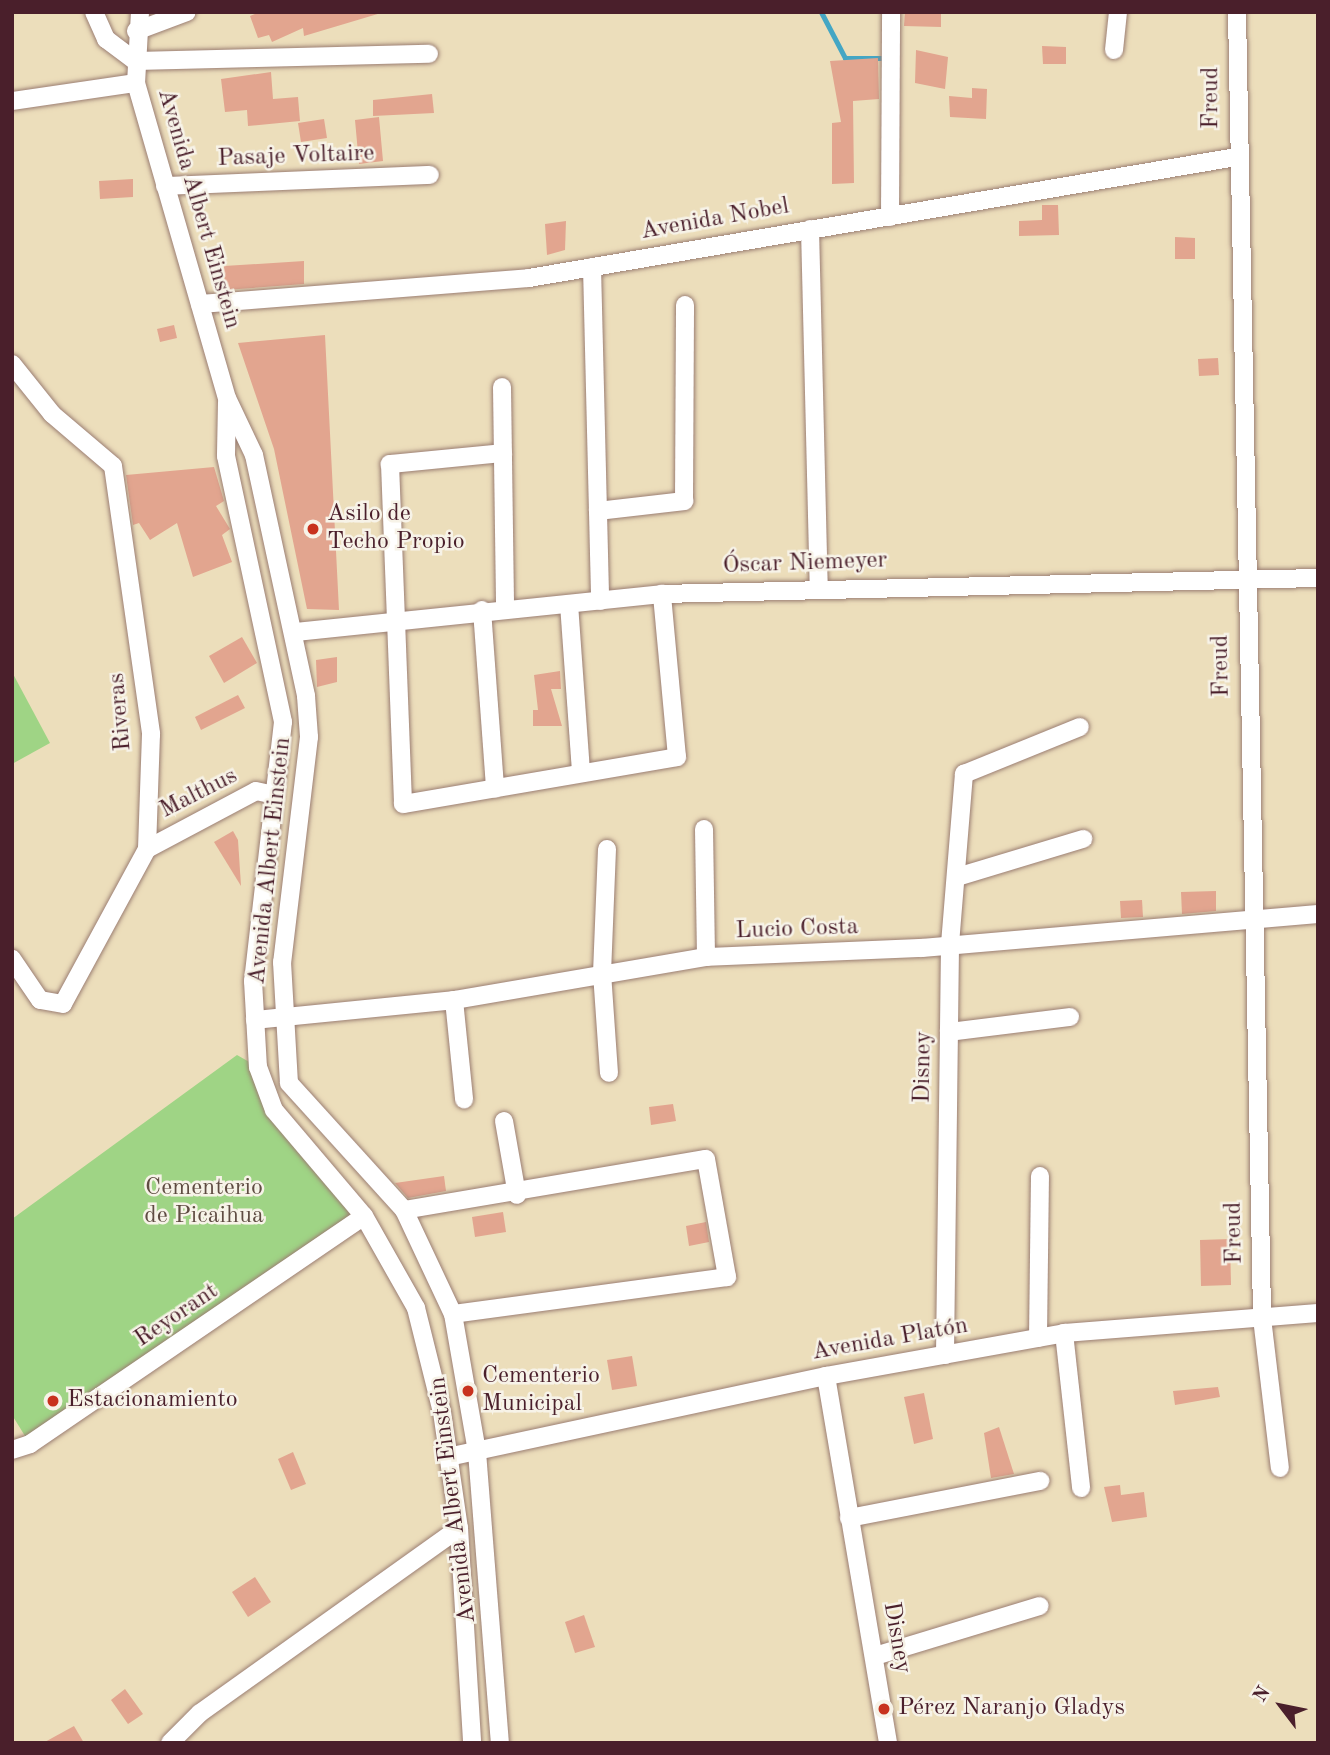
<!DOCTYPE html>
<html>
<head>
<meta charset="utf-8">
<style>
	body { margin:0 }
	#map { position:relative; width:1330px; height:1755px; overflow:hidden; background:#ecdebb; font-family:"Old Standard TT",serif }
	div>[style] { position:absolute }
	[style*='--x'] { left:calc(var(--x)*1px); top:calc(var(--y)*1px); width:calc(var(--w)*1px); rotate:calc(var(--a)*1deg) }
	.green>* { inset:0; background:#9fd485 }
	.stream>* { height:5px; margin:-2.5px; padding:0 2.5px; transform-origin:2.5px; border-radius:2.5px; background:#44a6c4 }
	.building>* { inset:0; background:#e2a58f }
	.roads { filter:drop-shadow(0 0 2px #9b7e73) drop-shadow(0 0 2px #9b7e73) }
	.minor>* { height:18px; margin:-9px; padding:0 9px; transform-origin:9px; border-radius:9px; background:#fff }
	.dots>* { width:19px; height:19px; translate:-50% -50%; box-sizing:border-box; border:4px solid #f7f3e8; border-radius:50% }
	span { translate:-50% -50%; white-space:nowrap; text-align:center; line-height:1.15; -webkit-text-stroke:5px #f7f3e8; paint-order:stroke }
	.street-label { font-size:24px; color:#4a1f2b }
	.poi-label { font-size:24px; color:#4a1f2b }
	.left { translate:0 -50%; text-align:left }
	.park-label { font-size:24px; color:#5f4c42 }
	.frame { position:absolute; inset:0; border:14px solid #4a1f2b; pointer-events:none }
	.north { position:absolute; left:1246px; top:1671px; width:70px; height:70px; -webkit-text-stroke:5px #f7f3e8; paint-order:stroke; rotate:302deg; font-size:19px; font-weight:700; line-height:28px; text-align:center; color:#4a1f2b }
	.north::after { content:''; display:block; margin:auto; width:24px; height:32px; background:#4a1f2b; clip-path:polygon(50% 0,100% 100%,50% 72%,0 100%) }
</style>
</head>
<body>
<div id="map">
	<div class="green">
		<div style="clip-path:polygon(12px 672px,50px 743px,12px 764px)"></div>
		<div style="clip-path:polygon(237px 1055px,258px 1067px,264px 1091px,364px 1216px,30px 1444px,12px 1415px,12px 1219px)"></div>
	</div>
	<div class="stream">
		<div style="--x:821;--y:12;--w:52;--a:62.4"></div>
		<div style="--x:845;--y:58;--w:38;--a:0"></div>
	</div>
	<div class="building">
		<div style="clip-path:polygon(260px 12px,380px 12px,381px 13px,304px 36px,303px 28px,272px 42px,269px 35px,258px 38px,250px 16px)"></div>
		<div style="clip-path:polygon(905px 12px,941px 12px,941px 27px,904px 26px)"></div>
		<div style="clip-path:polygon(1042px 46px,1066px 47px,1066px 64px,1043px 64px)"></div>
		<div style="clip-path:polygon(916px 50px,948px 57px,945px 89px,915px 83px)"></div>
		<div style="clip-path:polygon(878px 58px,879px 99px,853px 101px,854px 183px,832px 184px,832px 123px,841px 122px,830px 61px)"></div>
		<div style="clip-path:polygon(271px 72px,273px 99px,298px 97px,300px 121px,248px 126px,247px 110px,225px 112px,221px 79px)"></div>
		<div style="clip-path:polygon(972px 88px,987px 89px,986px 119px,950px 117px,949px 96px,972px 98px)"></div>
		<div style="clip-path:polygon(432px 94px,434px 113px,373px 116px,373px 100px)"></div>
		<div style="clip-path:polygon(379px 117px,383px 161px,359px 164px,355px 120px)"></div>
		<div style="clip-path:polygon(324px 119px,327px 138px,301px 142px,298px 123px)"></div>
		<div style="clip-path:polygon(133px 179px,133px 197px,100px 199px,99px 181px)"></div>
		<div style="clip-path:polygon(1042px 205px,1058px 205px,1059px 235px,1019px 236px,1019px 221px,1042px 220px)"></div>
		<div style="clip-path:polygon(566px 221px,565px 250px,547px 255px,545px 224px)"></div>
		<div style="clip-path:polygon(1175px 237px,1195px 238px,1195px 259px,1175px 259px)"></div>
		<div style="clip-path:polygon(304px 261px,304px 284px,225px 290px,224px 266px)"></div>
		<div style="clip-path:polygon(174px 325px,177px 338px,160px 342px,157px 329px)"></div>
		<div style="clip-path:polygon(325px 335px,339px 610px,307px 609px,274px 449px,238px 343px)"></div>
		<div style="clip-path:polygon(1218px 358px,1219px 375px,1199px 376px,1198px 359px)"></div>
		<div style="clip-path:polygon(214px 467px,224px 501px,216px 506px,230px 529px,222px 535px,232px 562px,193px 577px,177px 523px,150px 540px,139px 523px,133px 525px,126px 475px)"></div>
		<div style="clip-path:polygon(242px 637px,257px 663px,224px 683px,209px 656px)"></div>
		<div style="clip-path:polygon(337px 657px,337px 682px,317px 687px,316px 660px)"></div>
		<div style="clip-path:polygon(560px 671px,561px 689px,551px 689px,562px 726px,533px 726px,533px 710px,538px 710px,534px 675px)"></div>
		<div style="clip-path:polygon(238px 695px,245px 708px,201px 730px,195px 717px)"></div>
		<div style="clip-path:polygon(233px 831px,238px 840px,241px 886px,214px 842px)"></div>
		<div style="clip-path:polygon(1216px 891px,1216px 911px,1182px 914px,1181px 892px)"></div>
		<div style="clip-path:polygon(1142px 900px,1143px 917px,1121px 918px,1120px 901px)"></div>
		<div style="clip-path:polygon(673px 1104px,676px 1121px,651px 1125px,649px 1107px)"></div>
		<div style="clip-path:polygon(444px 1176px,446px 1191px,408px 1198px,395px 1183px)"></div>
		<div style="clip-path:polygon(503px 1212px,506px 1232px,475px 1237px,472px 1217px)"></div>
		<div style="clip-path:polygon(706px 1222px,709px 1242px,689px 1246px,686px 1226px)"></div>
		<div style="clip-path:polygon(1230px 1239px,1231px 1285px,1201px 1286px,1200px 1240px)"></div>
		<div style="clip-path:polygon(632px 1356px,637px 1386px,612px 1390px,607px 1360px)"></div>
		<div style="clip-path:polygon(1218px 1387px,1220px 1397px,1175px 1405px,1173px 1391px)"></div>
		<div style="clip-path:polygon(924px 1393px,933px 1439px,914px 1444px,904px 1397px)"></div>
		<div style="clip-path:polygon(999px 1427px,1014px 1474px,991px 1478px,984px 1433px)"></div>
		<div style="clip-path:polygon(293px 1452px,306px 1484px,291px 1490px,278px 1459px)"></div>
		<div style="clip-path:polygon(1120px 1485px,1121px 1495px,1144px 1492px,1147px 1517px,1112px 1522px,1104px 1487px)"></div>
		<div style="clip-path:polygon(255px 1577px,271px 1602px,248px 1617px,232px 1592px)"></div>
		<div style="clip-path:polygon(584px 1615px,595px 1647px,575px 1653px,565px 1622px)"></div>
		<div style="clip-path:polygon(125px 1689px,143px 1714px,128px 1724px,111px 1700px)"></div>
		<div style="clip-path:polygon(74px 1726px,84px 1743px,43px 1743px)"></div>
	</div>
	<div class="roads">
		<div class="minor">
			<div style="--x:94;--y:12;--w:30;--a:66"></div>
			<div style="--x:106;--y:39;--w:36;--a:37"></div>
			<div style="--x:135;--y:61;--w:294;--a:-1.4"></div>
			<div style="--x:140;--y:12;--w:71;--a:93.2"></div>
			<div style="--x:136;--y:83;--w:328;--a:73.9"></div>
			<div style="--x:227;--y:398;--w:63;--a:64.7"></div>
			<div style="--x:254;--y:455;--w:247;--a:77.8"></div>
			<div style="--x:306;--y:696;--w:41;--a:85.8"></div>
			<div style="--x:309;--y:737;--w:227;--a:96.8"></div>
			<div style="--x:282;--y:962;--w:121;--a:86.7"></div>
			<div style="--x:289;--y:1083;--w:171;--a:47.8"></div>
			<div style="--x:404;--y:1210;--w:115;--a:64.8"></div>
			<div style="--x:453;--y:1314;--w:140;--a:80.1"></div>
			<div style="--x:477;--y:1452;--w:292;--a:85.5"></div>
			<div style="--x:1237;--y:12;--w:1306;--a:88.9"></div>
			<div style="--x:1262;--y:1318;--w:151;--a:83.2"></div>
			<div style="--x:136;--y:31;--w:54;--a:-20.4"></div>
			<div style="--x:1114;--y:50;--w:38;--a:-84"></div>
			<div style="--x:12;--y:101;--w:125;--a:-8.3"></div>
			<div style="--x:165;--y:186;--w:265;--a:-2.4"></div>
			<div style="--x:890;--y:217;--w:205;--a:-89.7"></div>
			<div style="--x:810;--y:229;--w:357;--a:88.6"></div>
			<div style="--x:592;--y:267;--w:334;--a:88.6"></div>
			<div style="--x:200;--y:304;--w:330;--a:-4.5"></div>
			<div style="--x:529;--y:278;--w:717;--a:-9.71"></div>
			<div style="--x:12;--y:364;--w:64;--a:51.3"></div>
			<div style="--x:52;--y:414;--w:80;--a:40.4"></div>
			<div style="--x:113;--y:466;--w:271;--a:81.9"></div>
			<div style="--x:151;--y:734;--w:115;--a:92"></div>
			<div style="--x:147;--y:849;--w:176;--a:118.5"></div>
			<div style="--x:63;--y:1004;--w:23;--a:-170"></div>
			<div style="--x:40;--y:1000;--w:50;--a:-124.3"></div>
			<div style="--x:502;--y:387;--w:219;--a:89.2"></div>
			<div style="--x:227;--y:402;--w:54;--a:91.1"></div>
			<div style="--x:226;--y:456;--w:272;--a:77.9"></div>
			<div style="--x:283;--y:722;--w:261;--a:96.6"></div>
			<div style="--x:253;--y:981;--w:86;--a:86.7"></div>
			<div style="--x:258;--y:1067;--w:46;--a:69.6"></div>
			<div style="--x:274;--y:1110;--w:139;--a:49.7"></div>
			<div style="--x:364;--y:1216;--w:106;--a:60.5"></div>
			<div style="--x:416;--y:1308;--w:107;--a:76"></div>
			<div style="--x:442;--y:1412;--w:117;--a:81.7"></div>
			<div style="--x:459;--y:1528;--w:215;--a:86.5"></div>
			<div style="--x:503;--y:453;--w:114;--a:174.4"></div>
			<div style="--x:390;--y:464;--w:340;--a:87.8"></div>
			<div style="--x:403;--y:804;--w:278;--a:-9.7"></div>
			<div style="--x:677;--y:757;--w:164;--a:-95.3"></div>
			<div style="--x:598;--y:511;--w:87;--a:-6.6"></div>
			<div style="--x:684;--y:501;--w:196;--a:-89.7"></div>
			<div style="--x:569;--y:604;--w:169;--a:85.9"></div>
			<div style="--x:482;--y:610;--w:179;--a:85.8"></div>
			<div style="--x:295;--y:632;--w:369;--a:-5.9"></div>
			<div style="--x:662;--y:594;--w:656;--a:-1.4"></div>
			<div style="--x:704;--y:829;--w:128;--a:89.1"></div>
			<div style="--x:147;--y:849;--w:123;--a:-28"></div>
			<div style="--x:256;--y:791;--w:19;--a:12"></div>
			<div style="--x:607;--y:849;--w:124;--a:92.3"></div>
			<div style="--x:602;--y:973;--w:100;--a:86"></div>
			<div style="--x:957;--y:877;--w:132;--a:-16.8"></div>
			<div style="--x:454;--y:1000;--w:100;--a:84.2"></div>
			<div style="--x:255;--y:1020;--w:200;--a:-5.7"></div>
			<div style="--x:454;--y:1000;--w:256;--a:-9.7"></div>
			<div style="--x:706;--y:957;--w:216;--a:-2.4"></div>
			<div style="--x:922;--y:948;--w:397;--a:-4.9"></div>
			<div style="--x:949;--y:1032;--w:122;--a:-7.1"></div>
			<div style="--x:504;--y:1121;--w:75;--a:80"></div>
			<div style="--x:404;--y:1210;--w:306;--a:-9.6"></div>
			<div style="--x:706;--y:1159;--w:120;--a:79.9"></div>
			<div style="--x:727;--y:1277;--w:276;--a:172.3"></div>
			<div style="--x:1064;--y:1333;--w:156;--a:83.7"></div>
			<div style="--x:1038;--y:1338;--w:162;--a:-89.3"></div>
			<div style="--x:945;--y:1355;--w:411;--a:-89.3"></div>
			<div style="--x:950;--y:944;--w:171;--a:-85.3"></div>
			<div style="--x:964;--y:774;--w:125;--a:-22.1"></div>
			<div style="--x:826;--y:1376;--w:372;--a:80.4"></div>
			<div style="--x:12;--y:1450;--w:19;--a:-18"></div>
			<div style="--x:30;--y:1444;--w:404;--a:-34.3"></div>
			<div style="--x:448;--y:1457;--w:387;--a:-12.1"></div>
			<div style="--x:826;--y:1376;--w:242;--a:-10.2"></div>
			<div style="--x:1064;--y:1333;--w:255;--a:-4.5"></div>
			<div style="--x:849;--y:1518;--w:195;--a:-11"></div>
			<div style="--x:875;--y:1656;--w:172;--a:-16.9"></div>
			<div style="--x:170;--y:1743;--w:42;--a:-45"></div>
			<div style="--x:200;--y:1713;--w:318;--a:-35.5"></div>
		</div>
	</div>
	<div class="dots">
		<div style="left:313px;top:529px;background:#c8321e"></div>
		<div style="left:468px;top:1391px;background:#c8321e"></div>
		<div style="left:53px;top:1401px;background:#c8321e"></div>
		<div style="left:884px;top:1709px;background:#c8321e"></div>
	</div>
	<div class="street-label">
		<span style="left:1212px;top:98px;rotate:-90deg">Freud</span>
		<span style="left:296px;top:157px;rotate:-2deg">Pasaje Voltaire</span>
		<span style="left:198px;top:209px;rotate:74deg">Avenida Albert Einstein</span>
		<span style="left:715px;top:220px;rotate:-10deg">Avenida Nobel</span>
		<span style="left:805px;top:564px;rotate:-2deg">Óscar Niemeyer</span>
		<span style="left:1222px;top:666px;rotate:-91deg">Freud</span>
		<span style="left:121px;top:712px;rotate:-95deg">Riveras</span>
		<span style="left:199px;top:794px;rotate:-27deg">Malthus</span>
		<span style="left:271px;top:861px;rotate:-84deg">Avenida Albert Einstein</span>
		<span style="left:797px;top:930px;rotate:-2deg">Lucio Costa</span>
		<span style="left:924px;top:1067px;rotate:-89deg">Disney</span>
		<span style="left:1235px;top:1233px;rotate:-91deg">Freud</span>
		<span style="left:177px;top:1316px;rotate:-34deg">Reyorant</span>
		<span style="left:890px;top:1340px;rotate:-10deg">Avenida Platón</span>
		<span style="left:454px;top:1500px;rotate:-97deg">Avenida Albert Einstein</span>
		<span style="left:896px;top:1638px;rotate:80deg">Disney</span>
	</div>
	<div class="poi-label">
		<span class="left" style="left:327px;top:529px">Asilo de<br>Techo Propio</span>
		<span class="left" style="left:482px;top:1391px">Cementerio<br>Municipal</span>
		<span class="left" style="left:67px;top:1401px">Estacionamiento</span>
		<span class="left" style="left:898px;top:1709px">Pérez Naranjo Gladys</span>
	</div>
	<div class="park-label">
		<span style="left:204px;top:1203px">Cementerio<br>de Picaihua</span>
	</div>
	<div class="frame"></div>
	<div class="north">N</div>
</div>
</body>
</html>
